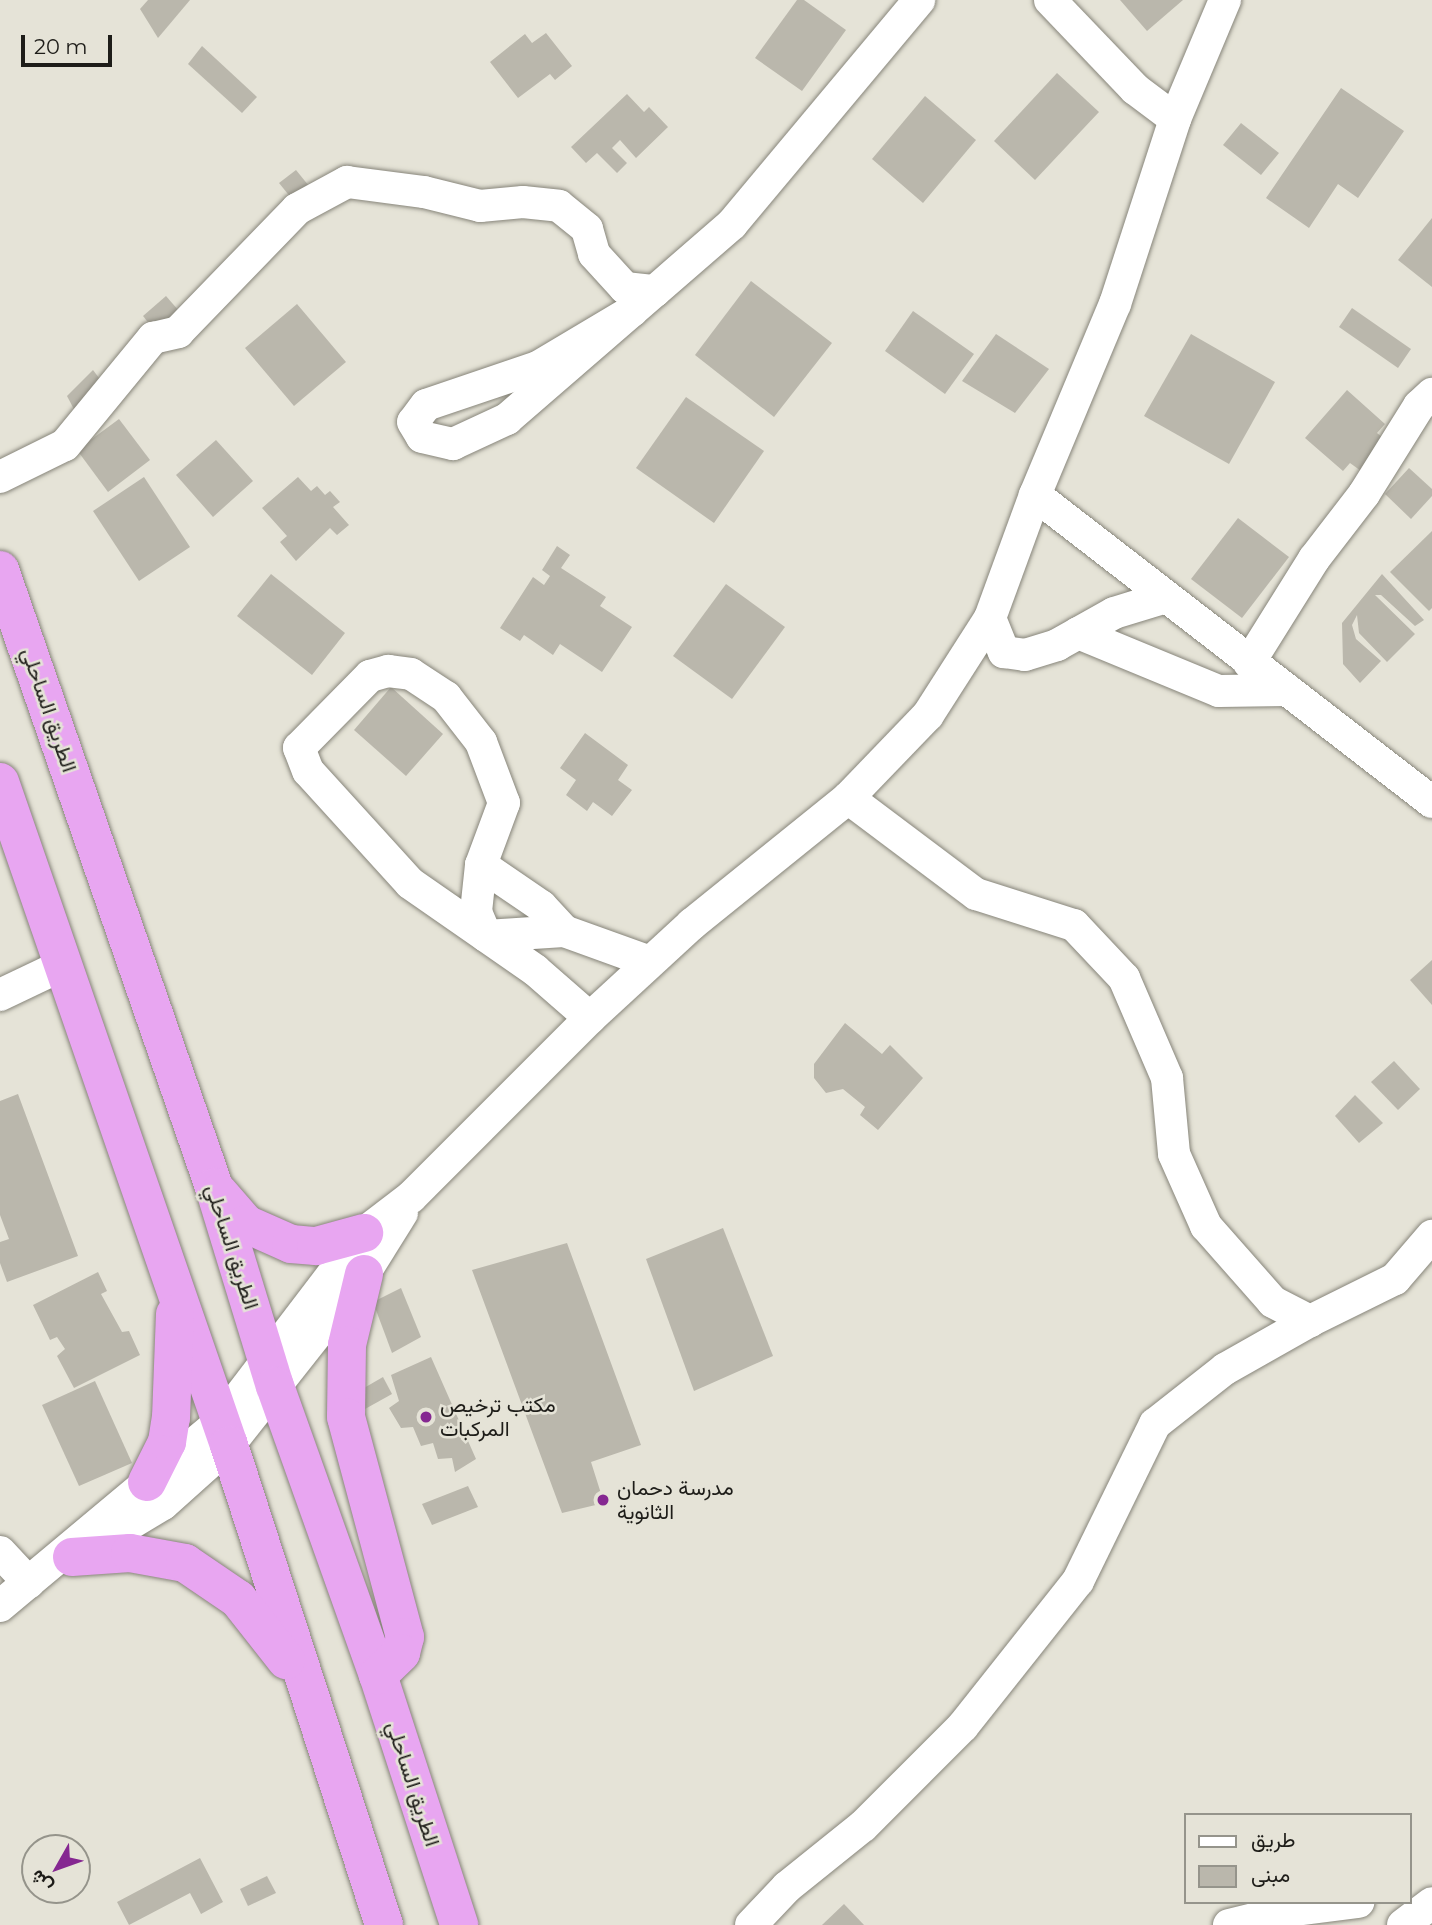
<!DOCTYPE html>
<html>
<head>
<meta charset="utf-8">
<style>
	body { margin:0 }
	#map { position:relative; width:1432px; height:1925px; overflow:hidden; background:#e5e3d7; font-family:Montserrat,Vazirmatn,sans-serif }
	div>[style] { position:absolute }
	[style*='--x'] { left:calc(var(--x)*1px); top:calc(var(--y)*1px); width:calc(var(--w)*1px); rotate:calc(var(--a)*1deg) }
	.building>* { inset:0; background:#bab7ac }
	.roads { filter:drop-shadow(0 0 2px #87857a) drop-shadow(0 0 2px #87857a) }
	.minor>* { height:32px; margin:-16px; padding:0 16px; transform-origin:16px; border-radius:16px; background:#fff }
	.highway>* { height:38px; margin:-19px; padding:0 19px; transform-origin:19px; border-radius:19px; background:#e8a6f1 }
	.dots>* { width:19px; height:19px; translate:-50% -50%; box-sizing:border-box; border:4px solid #e5e3d7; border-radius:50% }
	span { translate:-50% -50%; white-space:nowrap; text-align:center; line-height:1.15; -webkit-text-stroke:5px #e5e3d7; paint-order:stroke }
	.street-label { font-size:21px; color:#1e1d19 }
	.poi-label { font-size:21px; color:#1e1d19 }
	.left { translate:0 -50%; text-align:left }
	.legend { position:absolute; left:1184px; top:1813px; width:228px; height:91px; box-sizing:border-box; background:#e5e3d7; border:2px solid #95948b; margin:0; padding:9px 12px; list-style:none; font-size:21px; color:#1e1d19 }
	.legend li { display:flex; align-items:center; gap:14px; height:35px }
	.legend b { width:35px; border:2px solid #95948b }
	.north { position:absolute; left:21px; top:1834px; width:70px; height:70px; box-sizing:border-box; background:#e5e3d7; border:2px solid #95948b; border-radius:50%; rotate:230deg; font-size:19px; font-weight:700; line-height:28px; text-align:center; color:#1e1d19 }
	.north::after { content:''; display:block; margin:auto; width:24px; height:32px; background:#852791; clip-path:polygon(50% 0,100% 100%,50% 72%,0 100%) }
	.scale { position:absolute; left:21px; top:35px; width:91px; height:32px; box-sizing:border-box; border:4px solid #1e1d19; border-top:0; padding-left:9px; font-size:21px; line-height:24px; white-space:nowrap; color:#1e1d19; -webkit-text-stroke:5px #e5e3d7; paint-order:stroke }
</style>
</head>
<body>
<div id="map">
	<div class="building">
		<div style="clip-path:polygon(148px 0,190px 0,158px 38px,140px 9px)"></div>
		<div style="clip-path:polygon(797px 0,804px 0,846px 30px,802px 91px,755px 58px)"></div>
		<div style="clip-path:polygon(1120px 0,1183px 0,1147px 31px)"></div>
		<div style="clip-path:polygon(546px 33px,572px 66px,555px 80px,550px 74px,518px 98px,490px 62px,525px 34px,532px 43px)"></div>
		<div style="clip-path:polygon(202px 46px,257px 97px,242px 113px,188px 64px)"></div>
		<div style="clip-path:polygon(1057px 73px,1099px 112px,1035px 180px,994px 141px)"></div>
		<div style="clip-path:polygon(1341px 88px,1404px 131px,1358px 198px,1338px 184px,1309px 228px,1266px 198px)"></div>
		<div style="clip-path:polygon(627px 94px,644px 112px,649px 107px,668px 127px,636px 158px,620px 140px,612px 148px,627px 163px,617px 173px,597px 153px,586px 163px,571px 147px)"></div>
		<div style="clip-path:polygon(925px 96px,976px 140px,923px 203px,872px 159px)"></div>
		<div style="clip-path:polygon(1241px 123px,1279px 153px,1261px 175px,1223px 145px)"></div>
		<div style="clip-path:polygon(296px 170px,309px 186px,292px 199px,279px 183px)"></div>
		<div style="clip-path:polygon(1432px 218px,1432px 287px,1398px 260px)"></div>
		<div style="clip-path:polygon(751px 281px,832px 343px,774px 417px,695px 355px)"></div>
		<div style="clip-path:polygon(166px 296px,179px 311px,155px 331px,143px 316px)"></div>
		<div style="clip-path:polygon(297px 304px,346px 362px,294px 406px,245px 348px)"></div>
		<div style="clip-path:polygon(1352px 308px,1411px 349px,1398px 368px,1339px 327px)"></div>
		<div style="clip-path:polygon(913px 311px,974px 354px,945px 394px,885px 351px)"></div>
		<div style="clip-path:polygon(996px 334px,1049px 369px,1015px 413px,962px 381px)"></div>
		<div style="clip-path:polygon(1191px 334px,1275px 382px,1229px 464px,1144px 416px)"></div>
		<div style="clip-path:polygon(93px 370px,105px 386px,77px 415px,67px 396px)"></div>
		<div style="clip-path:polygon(1347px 390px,1385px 424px,1377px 433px,1387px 441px,1361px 471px,1350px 463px,1343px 471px,1305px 438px)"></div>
		<div style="clip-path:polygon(686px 397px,764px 451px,714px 523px,636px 468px)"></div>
		<div style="clip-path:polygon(119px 419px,150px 460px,108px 492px,77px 450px)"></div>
		<div style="clip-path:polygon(216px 440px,253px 481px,213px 517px,176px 475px)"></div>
		<div style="clip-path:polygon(1409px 468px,1432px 489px,1432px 496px,1411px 519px,1385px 494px)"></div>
		<div style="clip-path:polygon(144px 477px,190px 547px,139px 581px,93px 511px)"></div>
		<div style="clip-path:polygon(298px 477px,311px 491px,317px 486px,325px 495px,330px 491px,340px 502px,333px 507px,349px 525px,337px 535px,330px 528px,296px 561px,280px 542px,287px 536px,262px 508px)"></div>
		<div style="clip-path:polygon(1238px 518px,1289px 557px,1242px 618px,1191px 579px)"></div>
		<div style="clip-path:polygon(1432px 531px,1432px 608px,1429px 611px,1390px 572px)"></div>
		<div style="clip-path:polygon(557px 546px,570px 555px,561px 568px,606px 597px,600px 606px,632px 627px,602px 672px,560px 644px,553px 655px,524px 635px,520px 641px,500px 628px,533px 577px,544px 585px,550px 576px,542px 570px)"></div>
		<div style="clip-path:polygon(271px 574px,345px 633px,312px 675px,237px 616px)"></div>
		<div style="clip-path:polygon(1382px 574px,1424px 620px,1415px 626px,1381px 595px,1375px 595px,1415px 634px,1387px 662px,1359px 633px,1357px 615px,1352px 625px,1356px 639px,1381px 661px,1360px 683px,1343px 664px,1342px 623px)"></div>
		<div style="clip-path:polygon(726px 584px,785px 627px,732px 699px,673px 656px)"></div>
		<div style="clip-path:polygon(391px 687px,443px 734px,406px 776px,354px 730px)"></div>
		<div style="clip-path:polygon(585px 733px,628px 765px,618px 780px,632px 790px,612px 816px,593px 802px,587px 811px,566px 795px,576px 780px,560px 768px)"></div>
		<div style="clip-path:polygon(1432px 960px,1432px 1005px,1410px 980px)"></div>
		<div style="clip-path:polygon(845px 1023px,882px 1054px,890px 1045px,923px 1078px,878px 1130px,860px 1115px,865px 1107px,843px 1089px,826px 1093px,814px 1078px,814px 1064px)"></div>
		<div style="clip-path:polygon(1394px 1061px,1420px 1089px,1398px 1110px,1371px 1082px)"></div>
		<div style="clip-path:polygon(18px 1094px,78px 1256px,7px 1282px,0 1263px,0 1242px,9px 1239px,0 1215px,0 1101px)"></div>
		<div style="clip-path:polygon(1355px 1095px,1383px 1123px,1359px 1143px,1335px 1116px)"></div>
		<div style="clip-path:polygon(723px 1228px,773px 1356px,694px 1391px,646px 1259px)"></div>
		<div style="clip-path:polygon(567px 1243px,641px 1445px,591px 1462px,604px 1503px,562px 1513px,472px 1270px)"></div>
		<div style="clip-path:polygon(98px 1272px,107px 1291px,101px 1294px,122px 1332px,129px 1331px,140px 1355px,74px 1388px,57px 1356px,65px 1349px,57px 1337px,50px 1340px,33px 1305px)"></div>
		<div style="clip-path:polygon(401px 1288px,421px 1337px,392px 1353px,373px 1302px)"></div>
		<div style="clip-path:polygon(431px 1357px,476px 1459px,455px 1472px,452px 1458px,438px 1459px,433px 1443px,421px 1446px,413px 1427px,401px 1428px,389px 1408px,399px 1401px,391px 1375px)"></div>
		<div style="clip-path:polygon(383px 1377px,392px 1394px,365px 1409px,357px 1392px)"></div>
		<div style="clip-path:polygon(95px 1381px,132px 1463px,79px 1486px,42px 1405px)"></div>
		<div style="clip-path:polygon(468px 1486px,478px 1507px,432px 1525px,422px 1504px)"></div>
		<div style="clip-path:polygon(200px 1858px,223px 1902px,201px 1914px,190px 1893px,129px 1925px,117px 1902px)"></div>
		<div style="clip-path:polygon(267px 1876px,276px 1893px,248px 1906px,240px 1889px)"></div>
		<div style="clip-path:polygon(844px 1904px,864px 1925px,822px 1925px)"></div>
	</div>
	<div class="roads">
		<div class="minor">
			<div style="--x:1050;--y:0;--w:123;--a:46.3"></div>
			<div style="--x:1135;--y:89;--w:50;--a:36.9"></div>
			<div style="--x:632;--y:311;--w:109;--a:149.2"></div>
			<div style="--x:538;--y:367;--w:118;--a:161.3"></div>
			<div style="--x:426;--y:405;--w:21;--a:127"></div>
			<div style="--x:413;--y:422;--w:17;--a:59"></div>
			<div style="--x:422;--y:437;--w:32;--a:13"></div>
			<div style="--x:453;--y:444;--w:60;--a:-24.8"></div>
			<div style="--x:507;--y:419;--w:196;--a:-40.9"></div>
			<div style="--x:0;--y:477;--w:72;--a:-26.2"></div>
			<div style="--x:65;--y:445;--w:139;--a:-50.6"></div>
			<div style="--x:153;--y:338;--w:26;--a:-13"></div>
			<div style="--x:178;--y:332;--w:171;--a:-45.9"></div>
			<div style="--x:297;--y:209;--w:57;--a:-28.4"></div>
			<div style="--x:347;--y:182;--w:78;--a:7.4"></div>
			<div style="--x:424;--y:192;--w:58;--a:14"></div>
			<div style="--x:480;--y:206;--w:43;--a:-5.3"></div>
			<div style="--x:523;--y:202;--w:36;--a:6"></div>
			<div style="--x:559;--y:206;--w:36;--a:39"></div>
			<div style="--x:587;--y:229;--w:26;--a:74"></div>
			<div style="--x:594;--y:254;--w:46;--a:47.6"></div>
			<div style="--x:625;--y:288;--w:30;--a:6"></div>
			<div style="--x:655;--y:291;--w:102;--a:-41"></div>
			<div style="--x:732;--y:224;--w:292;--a:-50.1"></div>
			<div style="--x:1035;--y:495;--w:502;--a:37.71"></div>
			<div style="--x:990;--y:618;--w:37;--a:68"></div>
			<div style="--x:1004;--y:652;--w:21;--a:8"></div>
			<div style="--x:1025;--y:655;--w:34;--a:-17"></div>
			<div style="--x:1057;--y:645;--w:65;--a:-29.3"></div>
			<div style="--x:1114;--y:613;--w:54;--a:-17.1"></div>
			<div style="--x:1078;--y:633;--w:152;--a:22.4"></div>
			<div style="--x:1219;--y:691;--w:68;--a:-0.8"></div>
			<div style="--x:1249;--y:663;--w:123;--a:-58"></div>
			<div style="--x:1314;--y:559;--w:82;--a:-52.4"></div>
			<div style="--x:1364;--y:494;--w:104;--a:-58"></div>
			<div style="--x:1419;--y:406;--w:18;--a:-43"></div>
			<div style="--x:848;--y:798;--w:160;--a:36.9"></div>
			<div style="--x:976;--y:894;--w:103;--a:17.6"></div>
			<div style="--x:1074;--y:925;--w:73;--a:46.7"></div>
			<div style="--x:1124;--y:978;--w:109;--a:66.7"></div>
			<div style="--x:1167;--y:1078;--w:76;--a:84.7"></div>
			<div style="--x:1174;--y:1154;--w:79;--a:66"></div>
			<div style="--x:1206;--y:1226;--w:101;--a:48.6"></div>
			<div style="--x:1273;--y:1302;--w:42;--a:27.2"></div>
			<div style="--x:1310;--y:1321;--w:95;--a:-26.3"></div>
			<div style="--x:1395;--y:1279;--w:57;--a:-49.3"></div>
			<div style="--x:481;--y:865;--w:73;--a:34.3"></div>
			<div style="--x:541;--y:906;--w:34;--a:47"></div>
			<div style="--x:0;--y:995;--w:72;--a:-25.5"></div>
			<div style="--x:590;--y:1018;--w:73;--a:-138.9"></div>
			<div style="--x:535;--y:970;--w:152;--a:-145.2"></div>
			<div style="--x:410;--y:883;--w:151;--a:-132.3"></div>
			<div style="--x:308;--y:771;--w:25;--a:-111"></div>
			<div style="--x:299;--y:748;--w:101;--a:-45.4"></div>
			<div style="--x:370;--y:676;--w:19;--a:-16"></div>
			<div style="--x:388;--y:671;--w:23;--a:7"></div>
			<div style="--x:411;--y:674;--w:42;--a:33.3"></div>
			<div style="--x:446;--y:697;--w:57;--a:52.1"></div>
			<div style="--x:481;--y:742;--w:65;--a:69.3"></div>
			<div style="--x:504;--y:803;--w:66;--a:110.4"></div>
			<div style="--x:481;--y:865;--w:47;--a:96.1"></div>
			<div style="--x:476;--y:912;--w:26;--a:67"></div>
			<div style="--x:486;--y:936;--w:78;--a:-3.7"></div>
			<div style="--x:564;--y:931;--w:91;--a:19.8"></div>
			<div style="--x:88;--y:1549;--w:87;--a:-31"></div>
			<div style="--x:163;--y:1504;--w:89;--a:-41.8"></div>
			<div style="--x:229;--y:1445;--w:218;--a:-51.7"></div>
			<div style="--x:364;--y:1274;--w:72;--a:-58.1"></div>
			<div style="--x:0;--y:1552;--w:42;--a:46.9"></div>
			<div style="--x:0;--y:1606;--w:287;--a:-39.9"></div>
			<div style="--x:220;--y:1422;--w:238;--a:-52.7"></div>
			<div style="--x:364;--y:1233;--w:59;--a:-37.5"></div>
			<div style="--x:411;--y:1197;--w:253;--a:-45"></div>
			<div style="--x:590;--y:1018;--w:139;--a:-42.7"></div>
			<div style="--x:692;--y:924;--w:201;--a:-38.9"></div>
			<div style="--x:848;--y:798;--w:115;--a:-46.1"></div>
			<div style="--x:928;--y:715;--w:115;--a:-57.4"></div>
			<div style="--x:990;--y:618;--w:131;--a:-69.9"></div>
			<div style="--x:1035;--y:495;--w:207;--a:-67.3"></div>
			<div style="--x:1115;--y:304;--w:194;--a:-72"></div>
			<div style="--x:1175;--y:119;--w:129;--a:-67.2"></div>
			<div style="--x:751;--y:1925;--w:52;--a:-46.5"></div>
			<div style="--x:787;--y:1887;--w:97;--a:-38.8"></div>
			<div style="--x:863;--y:1826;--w:141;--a:-45"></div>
			<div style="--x:963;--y:1726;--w:185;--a:-51.6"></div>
			<div style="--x:1078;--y:1581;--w:175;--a:-63.9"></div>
			<div style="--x:1155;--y:1424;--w:89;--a:-38.2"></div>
			<div style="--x:1225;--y:1369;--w:98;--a:-29.5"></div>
			<div style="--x:1229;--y:1925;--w:59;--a:-13.8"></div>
			<div style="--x:1286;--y:1911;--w:73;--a:-7.1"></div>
			<div style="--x:1403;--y:1925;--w:36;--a:-37"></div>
		</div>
		<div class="highway">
			<div style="--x:0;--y:570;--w:653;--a:70.87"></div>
			<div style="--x:214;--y:1187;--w:208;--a:73"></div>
			<div style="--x:275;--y:1386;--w:307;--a:70.4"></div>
			<div style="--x:378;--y:1675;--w:263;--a:72"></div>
			<div style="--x:0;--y:782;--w:701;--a:70.95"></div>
			<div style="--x:229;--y:1445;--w:504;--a:72.1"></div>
			<div style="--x:219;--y:1193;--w:41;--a:48.9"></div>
			<div style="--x:246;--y:1224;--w:49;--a:24"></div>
			<div style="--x:291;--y:1244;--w:25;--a:5"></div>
			<div style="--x:316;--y:1246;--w:50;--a:-15.2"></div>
			<div style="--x:364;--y:1274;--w:73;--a:103.5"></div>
			<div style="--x:347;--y:1345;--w:72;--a:90.8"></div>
			<div style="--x:346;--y:1417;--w:228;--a:75"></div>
			<div style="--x:405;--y:1637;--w:16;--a:104"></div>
			<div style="--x:401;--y:1653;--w:32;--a:136"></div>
			<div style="--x:147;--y:1482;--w:45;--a:-63.4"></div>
			<div style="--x:167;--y:1442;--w:24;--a:-81"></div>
			<div style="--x:171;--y:1418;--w:104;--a:-87.8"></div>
			<div style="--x:72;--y:1557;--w:58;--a:-3.9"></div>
			<div style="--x:130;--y:1553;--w:56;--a:10.3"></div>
			<div style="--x:185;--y:1563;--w:64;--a:34.2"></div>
			<div style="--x:238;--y:1599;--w:78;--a:51.8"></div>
		</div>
	</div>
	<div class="dots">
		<div style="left:426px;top:1417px;background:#852791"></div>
		<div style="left:603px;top:1500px;background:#852791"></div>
	</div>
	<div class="street-label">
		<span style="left:49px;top:710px;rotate:71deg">الطريق الساحلي</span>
		<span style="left:232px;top:1247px;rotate:72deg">الطريق الساحلي</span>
		<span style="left:413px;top:1784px;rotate:72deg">الطريق الساحلي</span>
	</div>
	<div class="poi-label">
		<span class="left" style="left:440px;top:1417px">مكتب ترخيص<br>المركبات</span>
		<span class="left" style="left:617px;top:1500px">مدرسة دحمان<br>الثانوية</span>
	</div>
	<ul class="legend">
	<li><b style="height:9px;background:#fff"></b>طريق</li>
	<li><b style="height:19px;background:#bab7ac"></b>مبنى</li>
	</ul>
	<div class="north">ش</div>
	<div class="scale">20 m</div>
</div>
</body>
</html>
